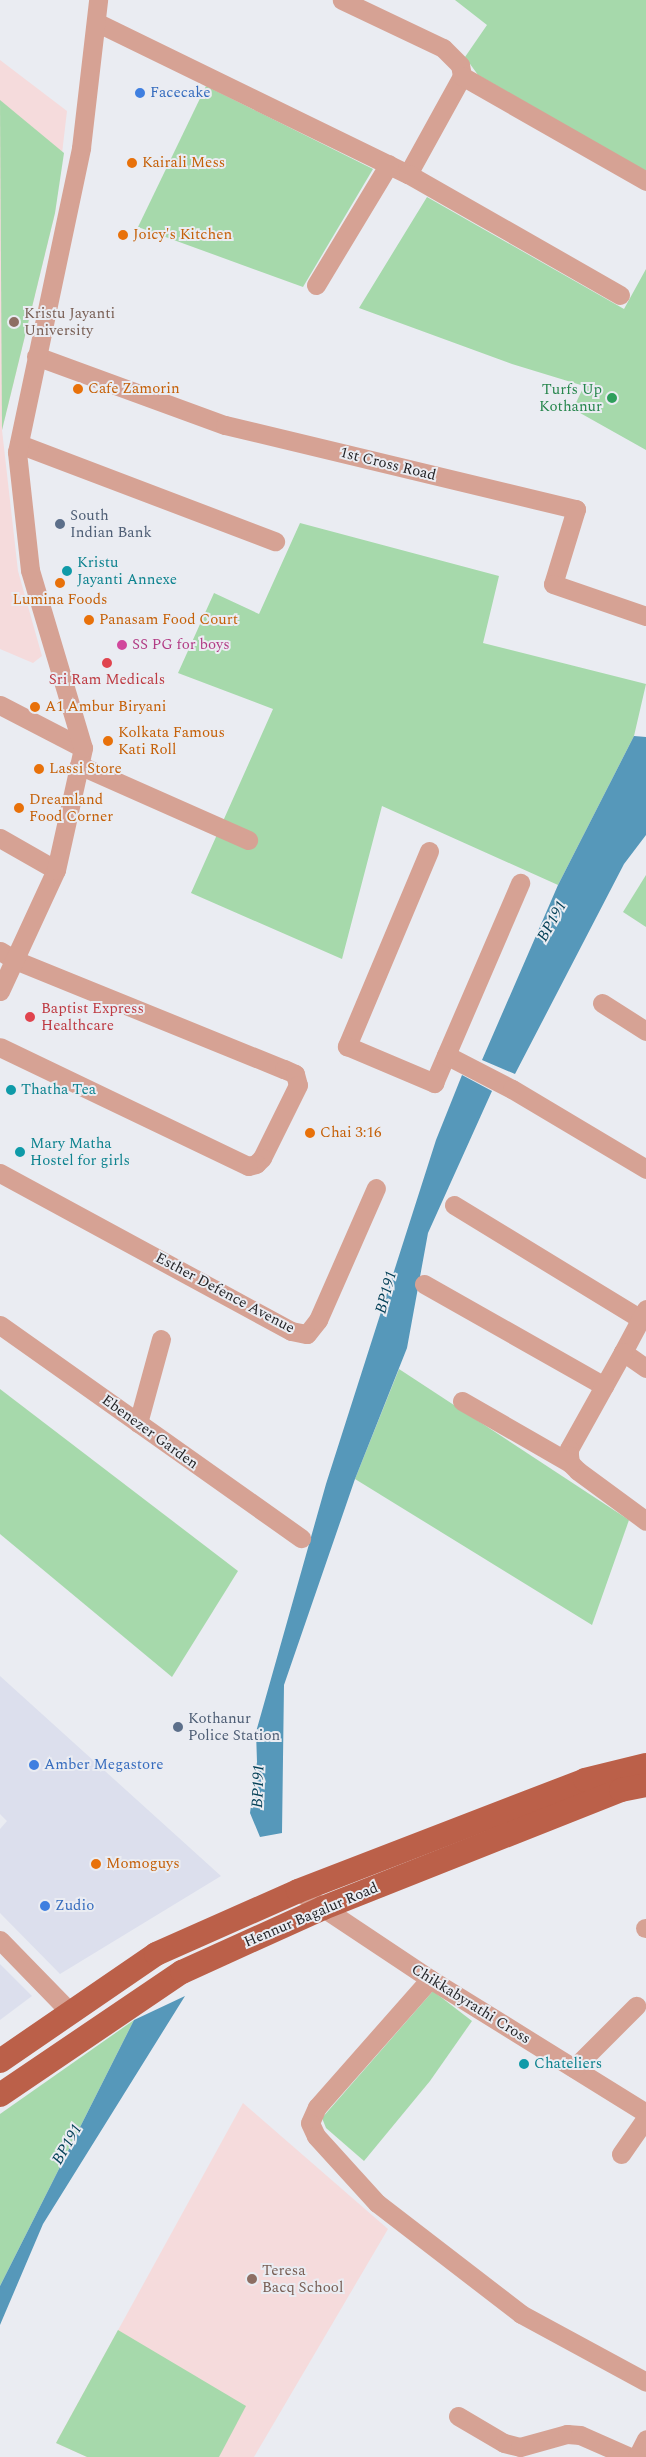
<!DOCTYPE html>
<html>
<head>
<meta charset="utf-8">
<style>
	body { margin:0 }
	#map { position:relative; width:646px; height:2457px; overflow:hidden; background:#eaecf2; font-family:Spectral,serif }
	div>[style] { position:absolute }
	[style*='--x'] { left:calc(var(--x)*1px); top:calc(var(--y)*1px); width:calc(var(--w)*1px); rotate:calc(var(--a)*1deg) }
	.built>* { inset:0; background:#dcdfed }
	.education>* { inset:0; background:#f5dbdc }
	.green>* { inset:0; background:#a6d9ab }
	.water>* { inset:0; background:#5698ba }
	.minor>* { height:19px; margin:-9.5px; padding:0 9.5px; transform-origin:9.5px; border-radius:9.5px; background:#d6a294 }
	.major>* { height:24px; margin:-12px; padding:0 12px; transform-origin:12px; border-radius:12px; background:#bb6049 }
	.dots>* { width:14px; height:14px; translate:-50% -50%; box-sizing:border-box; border:2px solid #eaecf2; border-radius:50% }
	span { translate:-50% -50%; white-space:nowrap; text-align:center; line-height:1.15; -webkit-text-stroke:4px #eaecf2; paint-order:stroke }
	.shop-label { font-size:15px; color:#366cbe }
	.left { translate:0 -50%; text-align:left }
	.food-label { font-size:15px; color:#c56008 }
	.education-label { font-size:15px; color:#785e54 }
	.leisure-label { font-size:15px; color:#27864d }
	.right { translate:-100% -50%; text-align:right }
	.street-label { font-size:15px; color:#252528 }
	.service-label { font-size:15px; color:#4e5e75 }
	.culture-label { font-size:15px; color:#0d838f }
	.hotel-label { font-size:15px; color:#b23c85 }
	.health-label { font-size:15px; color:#be3a42 }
	.water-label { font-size:16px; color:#044057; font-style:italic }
</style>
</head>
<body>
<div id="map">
	<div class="built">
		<div style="clip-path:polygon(0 1676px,221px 1876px,60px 1974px,0 1913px,0 1829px,7px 1821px,0 1814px)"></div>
		<div style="clip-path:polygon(0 1964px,32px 1996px,0 2020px)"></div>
	</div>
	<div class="education">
		<div style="clip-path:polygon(0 60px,67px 111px,55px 213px,2px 430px,18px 571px,42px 656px,33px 663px,0 649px)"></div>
		<div style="clip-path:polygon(243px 2103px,388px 2229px,254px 2457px,87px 2457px,56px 2443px)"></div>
	</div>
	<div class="green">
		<div style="clip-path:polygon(455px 0,646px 0,646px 172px,478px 75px,465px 57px,487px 25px)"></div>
		<div style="clip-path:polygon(206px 86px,373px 169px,303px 287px,138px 227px)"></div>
		<div style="clip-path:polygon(0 100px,64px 153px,55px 213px,2px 430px)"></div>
		<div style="clip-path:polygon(427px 197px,624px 309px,646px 269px,646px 450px,573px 409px,584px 386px,512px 364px,359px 308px)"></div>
		<div style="clip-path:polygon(300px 523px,499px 576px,483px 643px,646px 684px,634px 736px,558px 885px,382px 806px,342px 959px,191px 893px,273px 709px,178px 673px,214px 593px,259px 614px)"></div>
		<div style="clip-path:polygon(646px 875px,646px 927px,623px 912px)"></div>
		<div style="clip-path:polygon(399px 1369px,629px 1520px,592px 1625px,355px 1479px)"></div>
		<div style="clip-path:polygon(0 1389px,238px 1571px,172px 1677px,0 1534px)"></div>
		<div style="clip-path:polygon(433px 1991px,472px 2021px,430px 2081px,364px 2161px,326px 2128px,322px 2118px)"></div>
		<div style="clip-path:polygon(134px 2020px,0 2286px,0 2114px)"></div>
		<div style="clip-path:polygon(118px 2330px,246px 2406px,219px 2457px,87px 2457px,56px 2443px)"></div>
	</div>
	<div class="water">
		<div style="clip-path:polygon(634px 736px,646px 737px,646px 835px,624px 864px,515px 1074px,482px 1060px,558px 885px)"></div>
		<div style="clip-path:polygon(462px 1075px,492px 1091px,428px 1233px,407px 1348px,355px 1479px,284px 1685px,282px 1833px,260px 1837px,250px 1813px,257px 1762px,256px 1732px,326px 1484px,436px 1140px)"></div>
		<div style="clip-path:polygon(185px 1996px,43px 2224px,0 2325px,0 2286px,134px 2020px)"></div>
	</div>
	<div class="minor">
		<div style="--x:96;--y:22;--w:347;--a:26"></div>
		<div style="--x:408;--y:174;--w:112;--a:-61.1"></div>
		<div style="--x:462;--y:76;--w:11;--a:-100"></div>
		<div style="--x:460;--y:65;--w:24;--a:-135"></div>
		<div style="--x:443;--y:48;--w:112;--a:-154.6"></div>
		<div style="--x:462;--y:76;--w:212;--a:29.7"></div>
		<div style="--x:408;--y:174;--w:244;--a:29.7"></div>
		<div style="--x:316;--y:285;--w:141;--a:-58.9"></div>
		<div style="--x:36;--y:356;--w:201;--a:20.1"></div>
		<div style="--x:225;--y:425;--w:361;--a:13.5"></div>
		<div style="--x:576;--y:509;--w:78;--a:107"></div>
		<div style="--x:553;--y:584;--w:98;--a:19"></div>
		<div style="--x:19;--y:444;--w:274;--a:20.8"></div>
		<div style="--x:0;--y:705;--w:93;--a:27.4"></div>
		<div style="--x:79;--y:765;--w:185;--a:23.9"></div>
		<div style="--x:0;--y:838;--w:64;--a:29.7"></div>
		<div style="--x:429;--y:851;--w:212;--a:112.8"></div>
		<div style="--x:347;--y:1046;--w:95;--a:23"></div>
		<div style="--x:434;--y:1083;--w:218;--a:-66.7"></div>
		<div style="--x:0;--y:951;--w:17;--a:31"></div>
		<div style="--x:15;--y:960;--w:290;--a:22.1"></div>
		<div style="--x:284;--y:1069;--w:12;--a:24"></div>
		<div style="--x:295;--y:1074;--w:11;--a:75"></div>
		<div style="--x:298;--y:1085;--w:81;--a:116.3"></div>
		<div style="--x:262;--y:1158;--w:8;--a:135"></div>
		<div style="--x:256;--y:1164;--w:8;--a:166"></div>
		<div style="--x:248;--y:1166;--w:275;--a:-154.4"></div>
		<div style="--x:0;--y:991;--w:133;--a:-65.2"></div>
		<div style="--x:56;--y:870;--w:125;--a:-77.5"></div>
		<div style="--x:83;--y:748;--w:186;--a:-106.6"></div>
		<div style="--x:30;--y:570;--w:119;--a:-96.3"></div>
		<div style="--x:17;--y:452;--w:311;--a:-78.1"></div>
		<div style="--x:81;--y:148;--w:149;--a:-83.4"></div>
		<div style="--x:602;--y:1003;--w:52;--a:32.5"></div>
		<div style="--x:446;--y:1055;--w:74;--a:27.3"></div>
		<div style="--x:512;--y:1089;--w:156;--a:30.8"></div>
		<div style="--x:0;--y:1173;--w:331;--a:28.5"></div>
		<div style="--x:291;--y:1331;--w:16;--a:11"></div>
		<div style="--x:307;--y:1334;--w:18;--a:-52"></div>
		<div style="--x:318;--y:1320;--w:144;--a:-66.3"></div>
		<div style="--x:454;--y:1205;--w:219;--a:31.4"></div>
		<div style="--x:424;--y:1284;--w:207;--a:29.5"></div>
		<div style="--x:646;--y:1309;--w:49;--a:118.1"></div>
		<div style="--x:623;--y:1352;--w:28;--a:35"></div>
		<div style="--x:0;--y:1325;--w:369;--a:35.3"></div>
		<div style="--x:623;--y:1352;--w:111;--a:119.1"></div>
		<div style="--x:569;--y:1449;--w:6;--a:90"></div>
		<div style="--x:569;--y:1455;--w:8;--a:83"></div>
		<div style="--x:570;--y:1463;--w:11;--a:45"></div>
		<div style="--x:578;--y:1471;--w:84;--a:36.3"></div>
		<div style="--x:462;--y:1401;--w:125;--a:29.9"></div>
		<div style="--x:138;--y:1423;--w:87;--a:-74.7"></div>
		<div style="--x:298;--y:1891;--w:159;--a:33.7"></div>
		<div style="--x:430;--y:1979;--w:254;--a:31.8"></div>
		<div style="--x:645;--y:1928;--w:1;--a:0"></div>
		<div style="--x:0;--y:1940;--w:100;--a:45.8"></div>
		<div style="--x:430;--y:1979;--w:171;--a:131.4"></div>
		<div style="--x:317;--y:2107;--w:17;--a:114"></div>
		<div style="--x:310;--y:2123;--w:14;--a:65"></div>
		<div style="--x:316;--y:2136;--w:91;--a:47.7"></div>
		<div style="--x:377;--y:2203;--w:182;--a:37.6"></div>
		<div style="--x:521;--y:2314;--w:142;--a:28.5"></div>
		<div style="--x:574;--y:2068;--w:88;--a:-45"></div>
		<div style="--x:621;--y:2154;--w:44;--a:-55.2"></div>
		<div style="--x:458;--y:2416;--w:53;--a:30.4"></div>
		<div style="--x:504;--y:2443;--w:16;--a:14"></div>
		<div style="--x:520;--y:2447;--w:49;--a:-15.5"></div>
		<div style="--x:567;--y:2434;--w:13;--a:4"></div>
		<div style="--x:580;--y:2435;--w:55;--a:23.7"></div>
		<div style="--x:637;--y:2457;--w:20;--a:-63"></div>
	</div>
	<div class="major">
		<div style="--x:0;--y:2061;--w:189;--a:-34.4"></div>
		<div style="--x:156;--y:1954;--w:155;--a:-23.9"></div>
		<div style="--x:298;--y:1891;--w:308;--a:-21.1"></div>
		<div style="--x:585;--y:1780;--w:63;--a:-13.8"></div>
		<div style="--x:0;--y:2095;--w:220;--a:-34.1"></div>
		<div style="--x:182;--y:1972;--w:155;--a:-24.4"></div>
		<div style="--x:323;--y:1908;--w:321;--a:-21.6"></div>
		<div style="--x:621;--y:1790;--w:25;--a:-11"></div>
	</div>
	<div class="dots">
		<div style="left:140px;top:93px;background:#3f7fe0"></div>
		<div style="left:132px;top:163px;background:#e8710a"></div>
		<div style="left:123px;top:235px;background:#e8710a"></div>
		<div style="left:14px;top:322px;background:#8d6e63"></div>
		<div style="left:78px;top:389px;background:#e8710a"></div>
		<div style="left:612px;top:398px;background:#2e9e5b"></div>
		<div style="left:60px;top:524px;background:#5c6f8a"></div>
		<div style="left:67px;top:571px;background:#0f9aa8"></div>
		<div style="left:60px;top:583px;background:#e8710a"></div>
		<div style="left:89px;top:620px;background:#e8710a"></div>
		<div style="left:122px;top:645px;background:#d1479c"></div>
		<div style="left:107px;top:663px;background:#e0444e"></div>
		<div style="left:35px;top:707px;background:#e8710a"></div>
		<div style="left:108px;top:741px;background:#e8710a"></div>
		<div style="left:39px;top:769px;background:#e8710a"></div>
		<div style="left:19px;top:808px;background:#e8710a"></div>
		<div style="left:30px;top:1017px;background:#e0444e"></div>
		<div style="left:11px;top:1090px;background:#0f9aa8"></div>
		<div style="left:310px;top:1133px;background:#e8710a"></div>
		<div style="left:20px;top:1152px;background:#0f9aa8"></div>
		<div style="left:178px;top:1727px;background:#5c6f8a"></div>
		<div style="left:34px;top:1765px;background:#3f7fe0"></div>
		<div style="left:96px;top:1864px;background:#e8710a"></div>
		<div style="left:45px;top:1906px;background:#3f7fe0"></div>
		<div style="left:524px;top:2064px;background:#0f9aa8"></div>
		<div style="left:252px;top:2279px;background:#8d6e63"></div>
	</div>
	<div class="shop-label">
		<span class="left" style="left:150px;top:93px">Facecake</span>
		<span class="left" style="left:44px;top:1765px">Amber Megastore</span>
		<span class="left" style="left:55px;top:1906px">Zudio</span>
	</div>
	<div class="food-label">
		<span class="left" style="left:142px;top:163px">Kairali Mess</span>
		<span class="left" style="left:133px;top:235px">Joicy's Kitchen</span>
		<span class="left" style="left:88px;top:389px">Cafe Zamorin</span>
		<span style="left:60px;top:600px">Lumina Foods</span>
		<span class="left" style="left:99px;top:620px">Panasam Food Court</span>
		<span class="left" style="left:45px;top:707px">A1 Ambur Biryani</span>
		<span class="left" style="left:118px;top:741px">Kolkata Famous<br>Kati Roll</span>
		<span class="left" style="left:49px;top:769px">Lassi Store</span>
		<span class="left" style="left:29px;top:808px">Dreamland<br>Food Corner</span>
		<span class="left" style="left:320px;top:1133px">Chai 3:16</span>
		<span class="left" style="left:106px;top:1864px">Momoguys</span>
	</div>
	<div class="education-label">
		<span class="left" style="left:24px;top:322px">Kristu Jayanti<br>University</span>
		<span class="left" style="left:262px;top:2279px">Teresa<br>Bacq School</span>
	</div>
	<div class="leisure-label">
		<span class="right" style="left:602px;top:398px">Turfs Up<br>Kothanur</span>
	</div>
	<div class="street-label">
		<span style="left:388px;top:464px;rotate:14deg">1st Cross Road</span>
		<span style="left:225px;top:1293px;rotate:28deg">Esther Defence Avenue</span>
		<span style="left:150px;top:1432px;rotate:36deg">Ebenezer Garden</span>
		<span style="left:311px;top:1915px;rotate:-23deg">Hennur Bagalur Road</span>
		<span style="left:471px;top:2004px;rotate:32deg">Chikkabyrathi Cross</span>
	</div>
	<div class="service-label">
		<span class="left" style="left:70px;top:524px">South<br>Indian Bank</span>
		<span class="left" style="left:188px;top:1727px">Kothanur<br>Police Station</span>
	</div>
	<div class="culture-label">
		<span class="left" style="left:77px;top:571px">Kristu<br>Jayanti Annexe</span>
		<span class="left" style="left:21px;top:1090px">Thatha Tea</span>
		<span class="left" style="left:30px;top:1152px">Mary Matha<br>Hostel for girls</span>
		<span class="left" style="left:534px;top:2064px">Chateliers</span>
	</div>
	<div class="hotel-label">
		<span class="left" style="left:132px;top:645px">SS PG for boys</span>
	</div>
	<div class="health-label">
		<span style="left:107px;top:680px">Sri Ram Medicals</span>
		<span class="left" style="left:41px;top:1017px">Baptist Express<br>Healthcare</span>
	</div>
	<div class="water-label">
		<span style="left:552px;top:921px;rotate:-61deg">BP191</span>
		<span style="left:386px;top:1292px;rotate:-75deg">BP191</span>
		<span style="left:258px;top:1786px;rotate:-88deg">BP191</span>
		<span style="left:67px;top:2144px;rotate:-60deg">BP191</span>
	</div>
</div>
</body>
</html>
